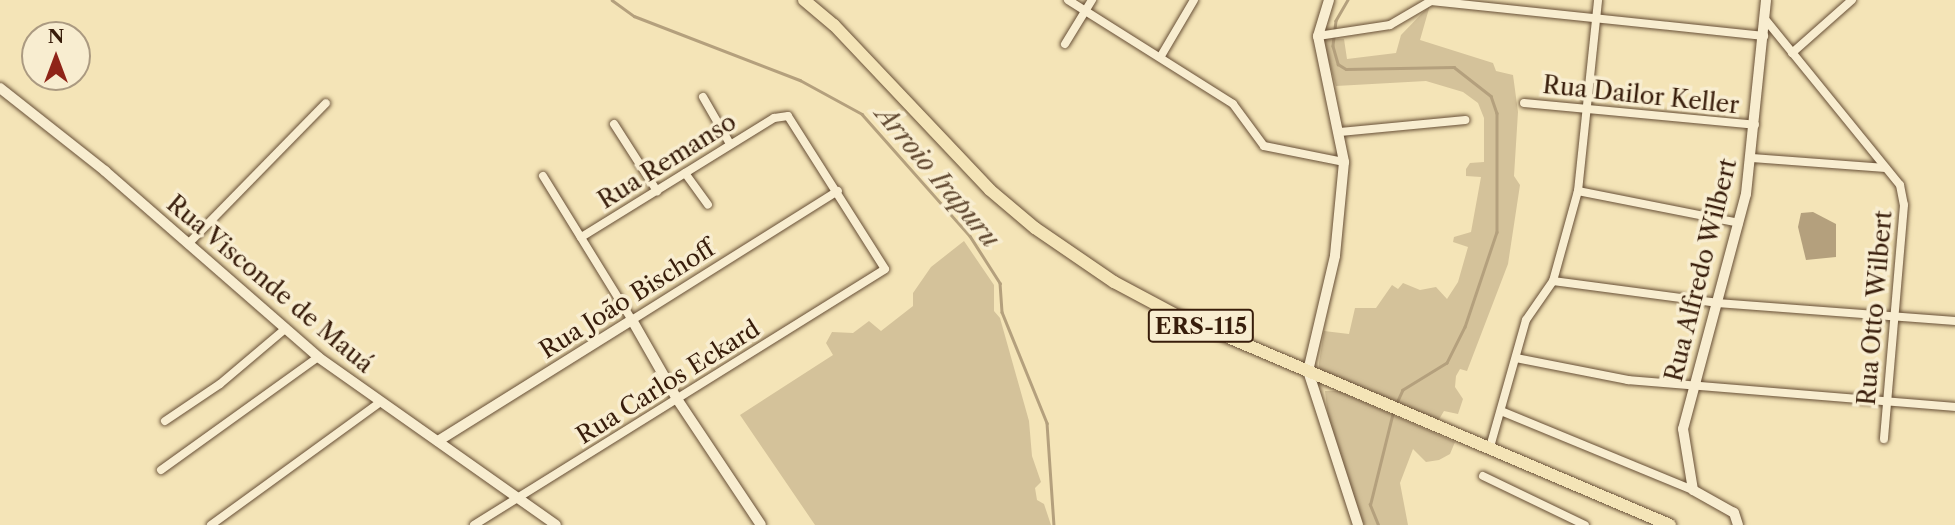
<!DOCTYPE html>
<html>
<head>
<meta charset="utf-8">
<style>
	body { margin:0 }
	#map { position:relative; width:1955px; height:525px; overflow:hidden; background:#f4e4b7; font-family:"Libre Caslon Text",serif }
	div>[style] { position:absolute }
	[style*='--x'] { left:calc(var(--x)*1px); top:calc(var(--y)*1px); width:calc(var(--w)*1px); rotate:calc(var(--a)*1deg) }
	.green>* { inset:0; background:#d4c29a }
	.water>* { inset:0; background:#b4a07d }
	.stream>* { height:2.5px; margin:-1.25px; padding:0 1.25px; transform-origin:1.25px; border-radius:1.25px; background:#b4a07d }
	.roads { filter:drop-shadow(0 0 2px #674f36) drop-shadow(0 0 2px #674f36) }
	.street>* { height:8px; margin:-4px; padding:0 4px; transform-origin:4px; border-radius:4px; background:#f8edd0 }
	.secondary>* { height:10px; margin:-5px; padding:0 5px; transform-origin:5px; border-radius:5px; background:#f8edd0 }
	.primary>* { height:12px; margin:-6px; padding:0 6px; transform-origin:6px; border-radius:6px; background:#f4e4b7 }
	span { translate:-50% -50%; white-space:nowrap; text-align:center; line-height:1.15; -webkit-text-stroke:7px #f8edd0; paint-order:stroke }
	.shield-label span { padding:2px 5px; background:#f8edd0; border:2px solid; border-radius:5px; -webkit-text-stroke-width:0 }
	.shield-label { font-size:23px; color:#381d0b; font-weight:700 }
	.street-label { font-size:24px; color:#381d0b }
	.water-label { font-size:26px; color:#634b33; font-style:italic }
	.north { position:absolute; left:21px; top:21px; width:70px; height:70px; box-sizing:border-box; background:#f8edd0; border:2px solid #ab9a81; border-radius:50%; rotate:0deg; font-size:19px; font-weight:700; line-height:28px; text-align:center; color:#381d0b }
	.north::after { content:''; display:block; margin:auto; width:24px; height:32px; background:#8f2418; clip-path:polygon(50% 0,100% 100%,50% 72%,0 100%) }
</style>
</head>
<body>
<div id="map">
	<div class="green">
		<div style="clip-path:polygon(1430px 5px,1420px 40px,1493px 63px,1496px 71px,1513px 75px,1518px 112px,1514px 176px,1520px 185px,1508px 264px,1467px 371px,1460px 369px,1456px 376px,1455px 387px,1463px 399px,1458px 414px,1444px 411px,1438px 421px,1319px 370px,1319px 363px,1324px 331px,1349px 334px,1355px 308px,1376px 308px,1392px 285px,1398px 289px,1403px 283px,1420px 290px,1436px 287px,1447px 299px,1458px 282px,1468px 247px,1453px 242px,1454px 237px,1471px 232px,1481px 177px,1466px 176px,1466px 169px,1470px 163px,1484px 162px,1484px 118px,1478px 103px,1463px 92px,1426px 81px,1336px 86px,1322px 38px,1344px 39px,1347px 59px,1396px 53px,1401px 35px)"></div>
		<div style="clip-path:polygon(964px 241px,994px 285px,994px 311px,1000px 318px,1029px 421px,1032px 456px,1041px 482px,1035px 488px,1037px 500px,1044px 504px,1051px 525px,815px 525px,740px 415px,833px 355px,826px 343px,832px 332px,853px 333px,869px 321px,881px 331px,913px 306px,913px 293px,931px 267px)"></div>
		<div style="clip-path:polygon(1325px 391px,1338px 391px,1455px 442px,1450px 454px,1439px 460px,1426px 462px,1413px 449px,1400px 483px,1408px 525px,1364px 525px,1329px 426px)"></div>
	</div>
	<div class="water">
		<div style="clip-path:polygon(1813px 212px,1836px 224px,1836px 257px,1806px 260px,1798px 227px,1801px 213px)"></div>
	</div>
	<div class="stream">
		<div style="--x:612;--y:0;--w:27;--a:36"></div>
		<div style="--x:634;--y:16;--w:178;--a:21.1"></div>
		<div style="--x:800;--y:80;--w:71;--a:28.7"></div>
		<div style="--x:862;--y:114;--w:163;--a:48.5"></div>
		<div style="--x:970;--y:236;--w:56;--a:57.4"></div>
		<div style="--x:1000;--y:283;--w:29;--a:86"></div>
		<div style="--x:1002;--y:312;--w:120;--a:67.9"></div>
		<div style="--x:1047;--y:423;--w:102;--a:86.1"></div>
		<div style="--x:1348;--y:0;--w:24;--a:120"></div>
		<div style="--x:1336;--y:21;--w:25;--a:97"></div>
		<div style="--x:1333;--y:46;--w:19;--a:74"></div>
		<div style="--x:1338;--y:64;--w:9;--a:32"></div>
		<div style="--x:1346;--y:69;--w:108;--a:-1.1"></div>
		<div style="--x:1454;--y:67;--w:47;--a:38.1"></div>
		<div style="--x:1491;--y:96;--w:18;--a:71"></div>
		<div style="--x:1497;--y:113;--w:119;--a:90"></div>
		<div style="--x:1497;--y:232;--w:100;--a:108.6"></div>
		<div style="--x:1465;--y:327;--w:40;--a:116.6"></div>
		<div style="--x:1447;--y:363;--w:52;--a:148.5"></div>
		<div style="--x:1403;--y:390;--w:14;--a:115"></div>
		<div style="--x:1378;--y:525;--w:22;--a:-112"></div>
		<div style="--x:1370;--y:505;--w:96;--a:-76.1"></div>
	</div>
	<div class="roads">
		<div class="street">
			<div style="--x:1068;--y:0;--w:195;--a:32.2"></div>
			<div style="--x:1233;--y:104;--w:52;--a:53.6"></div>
			<div style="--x:1264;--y:146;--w:82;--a:11.3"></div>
			<div style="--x:1765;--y:19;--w:214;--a:50.9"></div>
			<div style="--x:1900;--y:185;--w:20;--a:79"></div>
			<div style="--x:1904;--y:205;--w:235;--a:94.9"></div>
			<div style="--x:1318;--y:36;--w:73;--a:-8.7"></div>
			<div style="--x:1390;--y:25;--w:48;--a:-30.3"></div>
			<div style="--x:1431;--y:1;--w:335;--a:6"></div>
			<div style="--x:1065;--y:44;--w:52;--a:-58.5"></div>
			<div style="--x:1792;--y:53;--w:80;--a:-41.5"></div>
			<div style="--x:1161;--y:56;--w:65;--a:-59.5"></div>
			<div style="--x:703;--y:97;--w:54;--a:60.1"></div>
			<div style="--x:1524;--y:103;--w:232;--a:5.4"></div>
			<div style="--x:614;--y:124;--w:80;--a:57.3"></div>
			<div style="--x:1340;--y:132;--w:126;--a:-5.5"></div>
			<div style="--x:1752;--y:158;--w:134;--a:4.3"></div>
			<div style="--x:685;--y:173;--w:39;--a:54"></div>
			<div style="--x:543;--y:176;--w:169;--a:58.3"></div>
			<div style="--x:632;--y:320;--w:243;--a:-32.1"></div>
			<div style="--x:1578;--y:191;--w:164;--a:11.2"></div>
			<div style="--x:188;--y:244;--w:197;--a:-45.6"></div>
			<div style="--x:1553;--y:281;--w:165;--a:7.6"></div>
			<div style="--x:1717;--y:303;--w:239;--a:4.3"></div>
			<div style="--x:1516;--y:358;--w:114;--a:11.1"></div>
			<div style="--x:1628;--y:380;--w:328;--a:4.7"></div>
			<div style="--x:1501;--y:411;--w:208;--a:22.4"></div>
			<div style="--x:165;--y:421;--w:66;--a:-33.9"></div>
			<div style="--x:220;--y:384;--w:84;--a:-40.2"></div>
			<div style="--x:1490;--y:447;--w:132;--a:-74.2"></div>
			<div style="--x:1526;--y:320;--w:47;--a:-55.3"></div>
			<div style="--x:1553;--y:281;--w:93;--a:-74.5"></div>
			<div style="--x:1578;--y:191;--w:192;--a:-84"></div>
			<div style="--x:161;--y:470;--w:193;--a:-35.7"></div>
			<div style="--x:1483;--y:476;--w:113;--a:25.7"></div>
			<div style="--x:211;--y:525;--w:209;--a:-36"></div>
			<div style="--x:474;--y:525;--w:484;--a:-31.9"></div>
			<div style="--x:885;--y:269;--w:181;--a:-122.4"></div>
			<div style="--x:788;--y:116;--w:14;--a:172"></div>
			<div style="--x:774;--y:118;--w:227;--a:148.3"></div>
		</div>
		<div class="secondary">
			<div style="--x:1329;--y:0;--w:38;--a:107"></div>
			<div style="--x:1318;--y:36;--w:129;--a:78.3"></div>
			<div style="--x:1344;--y:162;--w:94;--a:95.5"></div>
			<div style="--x:1335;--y:256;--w:118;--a:103.2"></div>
			<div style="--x:1308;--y:371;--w:162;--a:72"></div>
			<div style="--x:0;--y:88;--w:134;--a:38.3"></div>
			<div style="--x:105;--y:171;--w:283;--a:41.1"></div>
			<div style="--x:318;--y:357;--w:291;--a:35.2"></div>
			<div style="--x:438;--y:441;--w:229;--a:-32"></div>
			<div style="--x:632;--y:320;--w:91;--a:60.3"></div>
			<div style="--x:677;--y:399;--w:151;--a:56.3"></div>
			<div style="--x:1738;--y:525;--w:13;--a:-108"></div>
			<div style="--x:1734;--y:513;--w:47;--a:-150.7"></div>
			<div style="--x:1693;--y:490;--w:62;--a:-99.3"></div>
			<div style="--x:1683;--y:429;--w:243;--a:-75"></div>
			<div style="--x:1746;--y:194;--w:195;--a:-84.1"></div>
		</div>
		<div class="primary">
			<div style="--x:804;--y:0;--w:39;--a:40"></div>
			<div style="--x:834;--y:25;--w:227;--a:46.6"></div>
			<div style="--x:990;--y:190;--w:59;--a:40.2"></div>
			<div style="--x:1035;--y:228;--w:96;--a:34.4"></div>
			<div style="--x:1114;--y:282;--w:68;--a:28.1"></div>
			<div style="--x:1174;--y:314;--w:539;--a:23.05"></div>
		</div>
	</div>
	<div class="shield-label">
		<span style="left:1201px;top:326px">ERS-115</span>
	</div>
	<div class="street-label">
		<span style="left:1641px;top:95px;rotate:6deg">Rua Dailor Keller</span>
		<span style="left:667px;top:161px;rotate:-32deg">Rua Remanso</span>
		<span style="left:1701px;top:270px;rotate:-76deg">Rua Alfredo Wilbert</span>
		<span style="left:270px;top:284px;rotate:40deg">Rua Visconde de Mauá</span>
		<span style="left:627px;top:299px;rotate:-32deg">Rua João Bischoff</span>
		<span style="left:1875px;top:308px;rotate:-85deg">Rua Otto Wilbert</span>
		<span style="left:668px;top:382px;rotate:-32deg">Rua Carlos Eckard</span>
	</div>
	<div class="water-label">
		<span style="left:937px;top:177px;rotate:50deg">Arroio Irapuru</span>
	</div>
	<div class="north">N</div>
</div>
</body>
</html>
